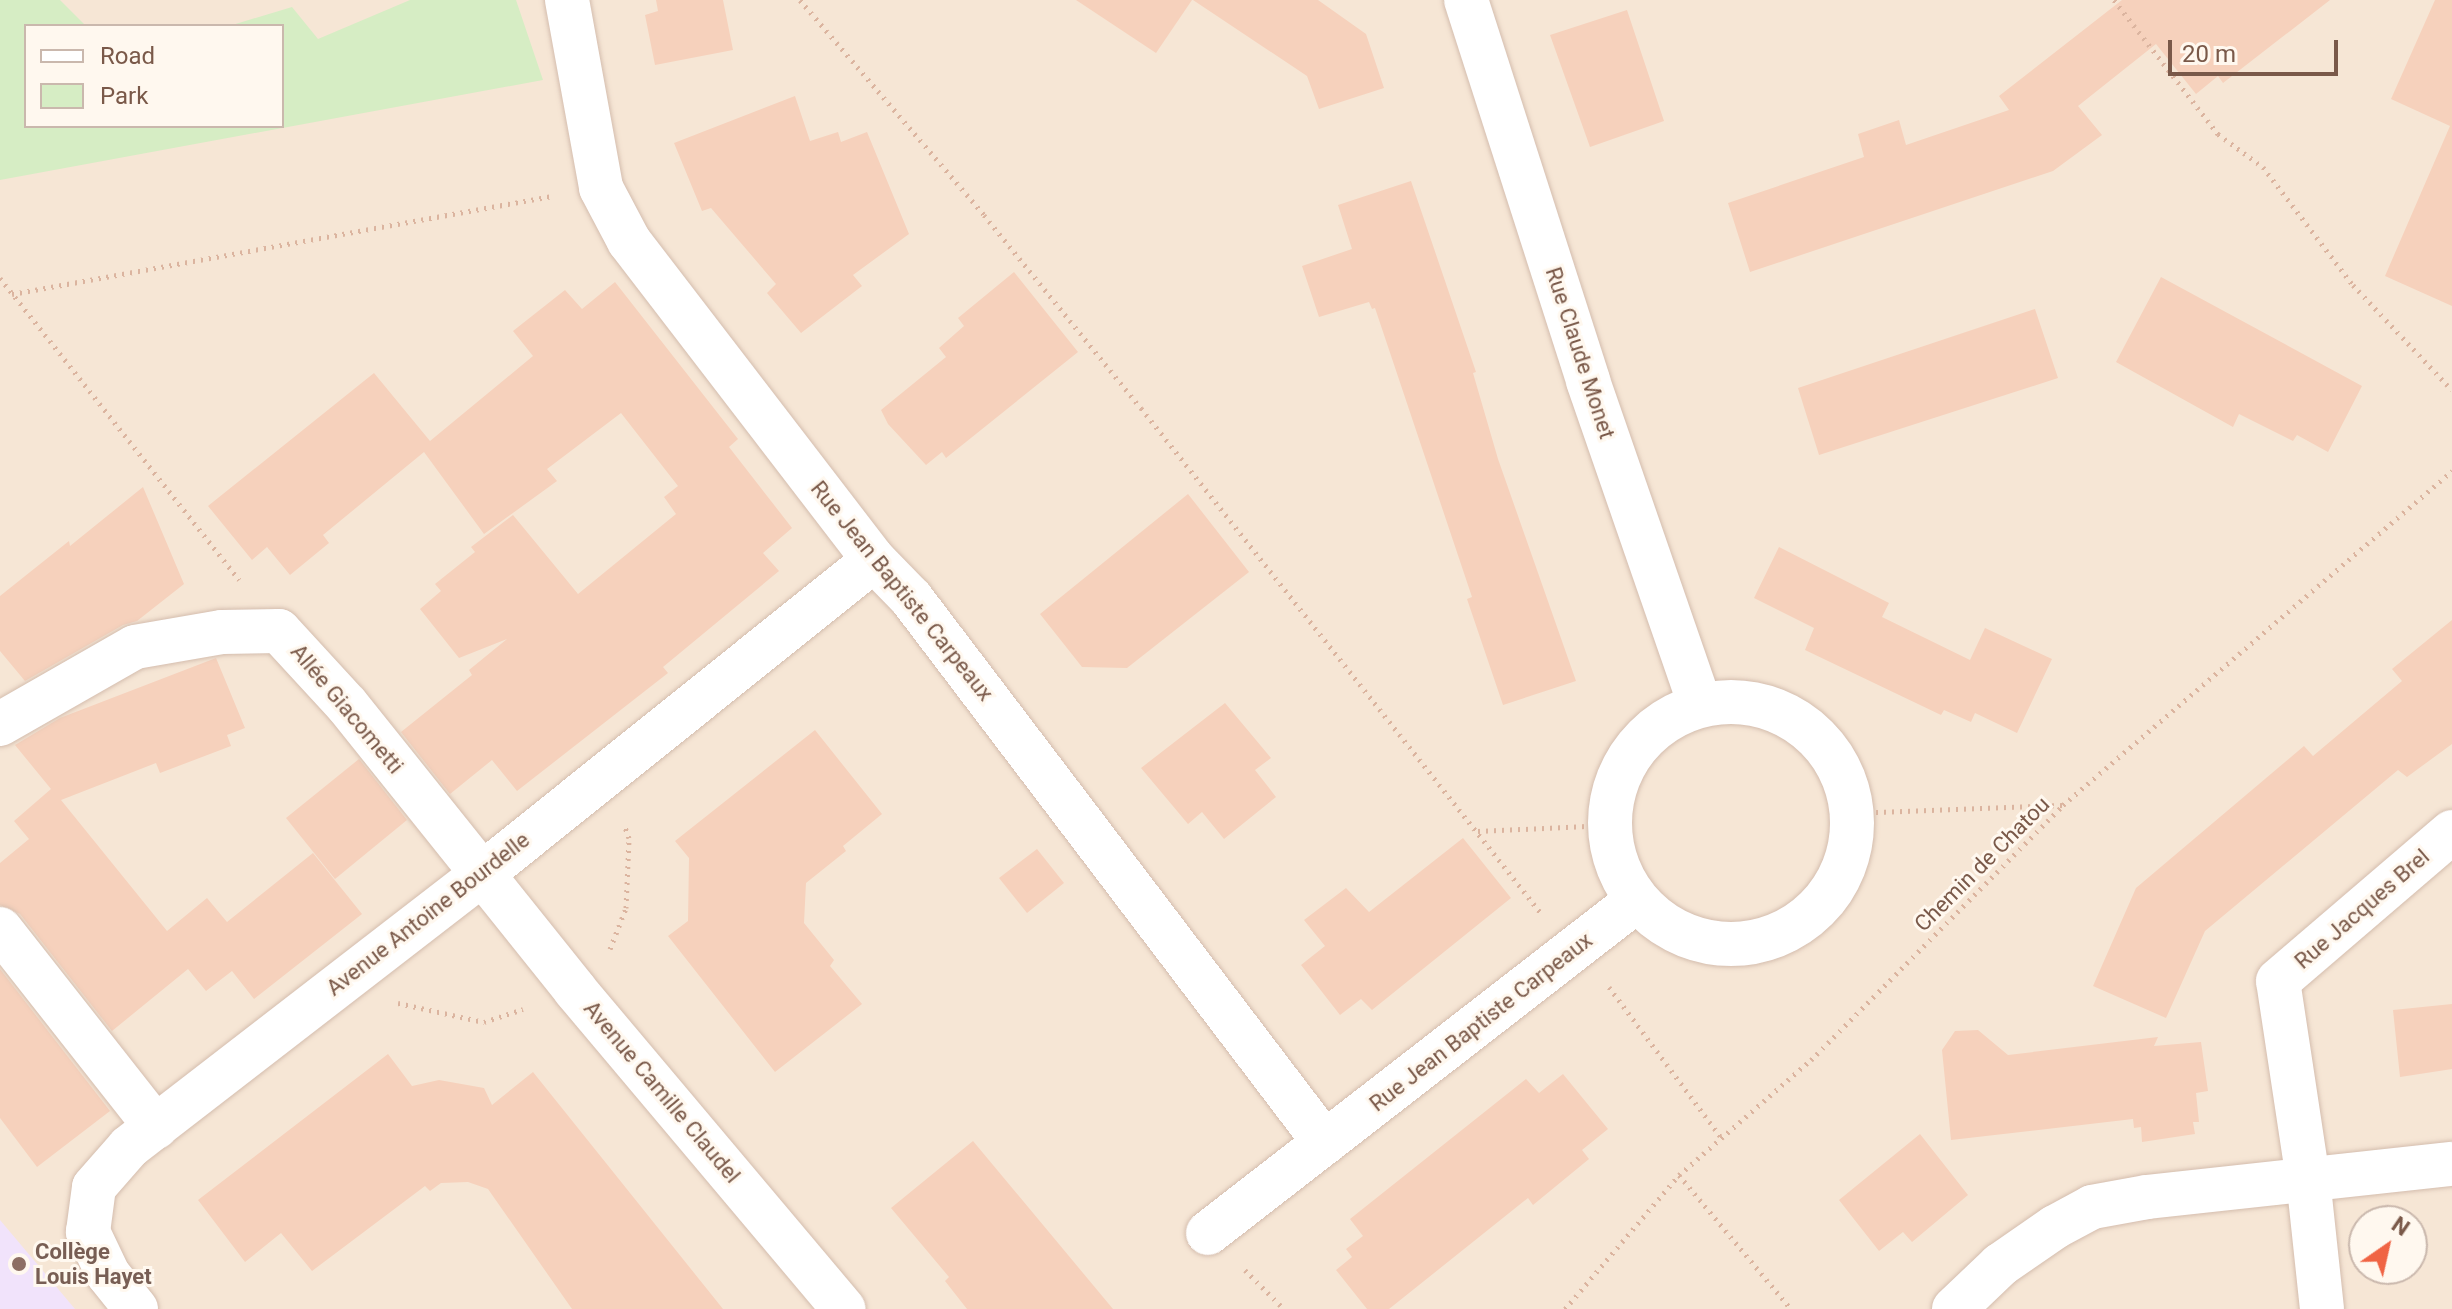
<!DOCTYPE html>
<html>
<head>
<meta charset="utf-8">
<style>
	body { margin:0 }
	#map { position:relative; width:2452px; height:1309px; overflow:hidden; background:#fef4e7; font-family:Roboto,sans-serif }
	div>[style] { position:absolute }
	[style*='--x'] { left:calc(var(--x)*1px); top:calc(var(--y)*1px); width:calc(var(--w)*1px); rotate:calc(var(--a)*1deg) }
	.residential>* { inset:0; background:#f6e6d5 }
	.education>* { inset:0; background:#f1e3fb }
	.green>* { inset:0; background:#d6edc4 }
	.building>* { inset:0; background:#f6d1bc }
	.path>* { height:5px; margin-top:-2.5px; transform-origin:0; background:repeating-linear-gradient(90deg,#dbb49f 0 2px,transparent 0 8px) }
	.roads { filter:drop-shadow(0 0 2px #d4bdae) drop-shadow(0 0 2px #d4bdae) }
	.minor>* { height:44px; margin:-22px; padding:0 22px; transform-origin:22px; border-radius:22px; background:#fff }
	.minor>.ring { margin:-22px; padding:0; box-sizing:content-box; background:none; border:44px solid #fff; border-radius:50% }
	.dots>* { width:22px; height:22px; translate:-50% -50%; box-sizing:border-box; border:4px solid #fff8ef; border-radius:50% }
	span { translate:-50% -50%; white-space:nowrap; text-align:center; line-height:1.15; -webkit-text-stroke:6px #fff8ef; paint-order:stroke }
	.street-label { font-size:22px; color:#7a5949 }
	.education-label { font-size:22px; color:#785e54; font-weight:700 }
	.left { translate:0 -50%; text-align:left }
	.legend { position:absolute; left:24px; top:24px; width:260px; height:104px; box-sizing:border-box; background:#fff8ef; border:2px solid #cab8ad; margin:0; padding:10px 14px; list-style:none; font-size:24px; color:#7a5949 }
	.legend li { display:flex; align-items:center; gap:16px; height:40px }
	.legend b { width:40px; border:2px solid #cab8ad }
	.north { position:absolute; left:2348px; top:1205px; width:80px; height:80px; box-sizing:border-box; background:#fff8ef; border:2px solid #cab8ad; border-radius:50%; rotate:34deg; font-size:22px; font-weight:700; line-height:32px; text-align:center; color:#7a5949 }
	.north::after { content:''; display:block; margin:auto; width:28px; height:36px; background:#f06444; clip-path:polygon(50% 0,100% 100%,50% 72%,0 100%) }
	.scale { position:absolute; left:2168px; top:40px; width:170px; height:36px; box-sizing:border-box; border:4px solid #7a5949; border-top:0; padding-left:10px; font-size:24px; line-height:28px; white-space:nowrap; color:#7a5949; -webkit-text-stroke:6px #fff8ef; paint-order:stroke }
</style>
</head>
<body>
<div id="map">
	<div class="residential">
		<div style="clip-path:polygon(evenodd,0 0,2452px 0,2452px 1309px,0 1309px,0 0,26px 26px,282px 26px,282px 126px,26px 126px,26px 26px,0 0,2364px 1221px,2412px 1221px,2412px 1269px,2364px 1269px,2364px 1221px)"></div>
	</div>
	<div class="education">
		<div style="clip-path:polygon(0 1220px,75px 1309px,0 1309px)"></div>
	</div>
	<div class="green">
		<div style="clip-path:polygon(0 0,60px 0,86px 26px,26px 26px,26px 126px,282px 126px,282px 26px,229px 26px,292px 7px,318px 39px,410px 0,516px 0,543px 80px,0 180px)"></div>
	</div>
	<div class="building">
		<div style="clip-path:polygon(656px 0,723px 0,733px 50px,655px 65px,645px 15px,658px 11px)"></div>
		<div style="clip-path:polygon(1076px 0,1192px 0,1156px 53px)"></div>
		<div style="clip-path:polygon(1193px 0,1318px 0,1366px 34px,1384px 88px,1319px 109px,1307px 76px)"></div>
		<div style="clip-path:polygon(2122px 0,2330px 0,2223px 83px,2218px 76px,2196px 94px,2156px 44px,2078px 106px,2102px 135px,2053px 171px,1750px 272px,1728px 203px,1864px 157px,1858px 134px,1899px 120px,1906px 145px,2009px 110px,1999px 96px)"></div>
		<div style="clip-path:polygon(2435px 0,2452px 0,2452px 306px,2385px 276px,2450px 126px,2391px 99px)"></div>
		<div style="clip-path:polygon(1627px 10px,1664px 121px,1590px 147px,1550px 35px)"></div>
		<div style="clip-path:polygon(795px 96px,810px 141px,838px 132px,841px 142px,867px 132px,909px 234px,853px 275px,862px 286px,801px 333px,767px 293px,776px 284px,711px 208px,702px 211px,674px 143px)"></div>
		<div style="clip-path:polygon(1411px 181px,1476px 372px,1473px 373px,1498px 459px,1576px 681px,1503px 705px,1467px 599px,1472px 597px,1375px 308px,1372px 309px,1369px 302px,1319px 317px,1302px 266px,1352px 249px,1338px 205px)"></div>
		<div style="clip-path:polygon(1014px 272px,1078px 352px,946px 458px,942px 452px,926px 465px,888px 424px,881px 410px,946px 357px,939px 348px,964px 326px,958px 318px)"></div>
		<div style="clip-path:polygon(2161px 277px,2362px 386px,2328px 452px,2297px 435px,2293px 441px,2239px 414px,2233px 427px,2116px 362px)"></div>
		<div style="clip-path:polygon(615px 282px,738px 439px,729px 447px,792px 528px,763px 553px,779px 571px,663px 667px,668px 673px,517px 791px,492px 760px,450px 794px,401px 732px,472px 675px,469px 670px,507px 639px,459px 658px,420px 609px,441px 591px,435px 584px,475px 552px,471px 547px,513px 515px,578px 594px,676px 514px,664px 497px,678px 486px,621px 413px,547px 469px,557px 481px,484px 534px,424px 452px,323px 535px,329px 543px,290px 575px,267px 547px,252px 560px,208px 506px,374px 373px,430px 441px,533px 356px,513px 331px,565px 290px,582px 309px)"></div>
		<div style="clip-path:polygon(2035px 309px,2058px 378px,1819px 455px,1798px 388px)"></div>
		<div style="clip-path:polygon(143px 487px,184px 584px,137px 621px,123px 625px,25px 681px,0 651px,0 596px,69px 541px,70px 546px)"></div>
		<div style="clip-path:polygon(1188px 494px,1249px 572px,1127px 668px,1082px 667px,1040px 614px)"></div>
		<div style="clip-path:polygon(1779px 547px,1889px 603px,1882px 617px,1970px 660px,1985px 628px,2052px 659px,2017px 733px,1975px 713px,1971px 722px,1944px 710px,1941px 715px,1805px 650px,1814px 628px,1754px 598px)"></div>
		<div style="clip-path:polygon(2452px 620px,2452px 744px,2407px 777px,2398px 770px,2205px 931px,2166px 1018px,2093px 986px,2136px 888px,2304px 746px,2313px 756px,2402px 681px,2392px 669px)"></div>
		<div style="clip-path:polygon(216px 658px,245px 728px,227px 735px,231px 746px,160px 773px,156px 763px,61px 800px,167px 931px,207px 898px,227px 922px,313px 853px,362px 914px,254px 999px,232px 971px,206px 991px,188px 969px,112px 1031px,20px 914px,0 905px,0 863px,29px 839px,14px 821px,51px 789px,15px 745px,60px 718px)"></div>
		<div style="clip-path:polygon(1225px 703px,1271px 758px,1255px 770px,1276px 797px,1224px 839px,1202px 812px,1188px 824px,1141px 768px)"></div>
		<div style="clip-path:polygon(815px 730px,882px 814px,843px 846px,846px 851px,806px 883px,804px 923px,834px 960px,830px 966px,862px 1004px,775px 1072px,668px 936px,688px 921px,689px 858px,675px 841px)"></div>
		<div style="clip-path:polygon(359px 759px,407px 820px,335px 879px,286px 818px)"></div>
		<div style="clip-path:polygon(1463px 838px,1511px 898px,1372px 1010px,1361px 999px,1340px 1015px,1301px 965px,1325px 946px,1304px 920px,1346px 888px,1369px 912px)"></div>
		<div style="clip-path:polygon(1037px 849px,1064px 883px,1027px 913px,999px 878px)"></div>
		<div style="clip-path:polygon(0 969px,110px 1111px,37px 1167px,0 1118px)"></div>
		<div style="clip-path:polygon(2452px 1004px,2452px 1069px,2400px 1077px,2393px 1010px)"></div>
		<div style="clip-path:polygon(1978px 1030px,2008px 1055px,2158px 1037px,2154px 1046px,2201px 1042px,2208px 1091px,2196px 1093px,2199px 1122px,2193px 1122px,2195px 1134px,2142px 1142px,2141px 1127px,2134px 1128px,2133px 1119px,1951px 1140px,1942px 1050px,1955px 1031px)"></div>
		<div style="clip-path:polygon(388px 1054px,412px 1086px,439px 1080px,484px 1088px,492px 1105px,533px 1072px,723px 1309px,572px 1309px,488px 1189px,468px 1182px,441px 1183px,430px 1191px,425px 1186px,312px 1271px,281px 1233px,245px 1262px,198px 1200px)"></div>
		<div style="clip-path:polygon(1563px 1074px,1608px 1129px,1582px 1150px,1589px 1159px,1533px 1205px,1528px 1198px,1389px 1309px,1367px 1309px,1336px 1270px,1352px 1257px,1346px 1249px,1363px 1236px,1350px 1219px,1526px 1079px,1539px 1093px)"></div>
		<div style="clip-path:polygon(1920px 1134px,1968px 1195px,1912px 1242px,1903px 1232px,1879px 1251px,1839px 1200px)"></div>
		<div style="clip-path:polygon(973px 1141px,1113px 1309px,967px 1309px,945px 1281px,949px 1277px,891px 1208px)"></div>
	</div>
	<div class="path">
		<div style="--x:800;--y:0;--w:283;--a:49.4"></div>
		<div style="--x:984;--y:215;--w:249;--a:50.9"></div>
		<div style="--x:1141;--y:408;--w:643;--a:51.63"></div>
		<div style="--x:2114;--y:0;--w:170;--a:52.2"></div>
		<div style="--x:2218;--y:134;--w:56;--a:36.3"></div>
		<div style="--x:2263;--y:167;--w:148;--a:52.7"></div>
		<div style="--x:2353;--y:285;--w:144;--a:46.7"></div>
		<div style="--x:0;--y:278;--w:385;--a:51.6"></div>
		<div style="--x:12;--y:294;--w:549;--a:-10.29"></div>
		<div style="--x:1852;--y:813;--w:211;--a:-2.2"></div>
		<div style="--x:1478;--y:831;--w:130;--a:-2.6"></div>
		<div style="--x:610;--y:949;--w:44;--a:-68.7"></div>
		<div style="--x:626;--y:908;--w:70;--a:-87.5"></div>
		<div style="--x:629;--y:838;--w:12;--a:-110"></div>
		<div style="--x:1609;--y:987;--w:186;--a:53.3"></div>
		<div style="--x:398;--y:1003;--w:88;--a:12.5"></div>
		<div style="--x:484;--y:1022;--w:41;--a:-18.4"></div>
		<div style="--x:1679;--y:1175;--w:175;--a:50.1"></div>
		<div style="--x:1245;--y:1270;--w:55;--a:45"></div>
		<div style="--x:1565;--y:1309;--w:176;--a:-49.6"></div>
		<div style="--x:1679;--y:1175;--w:175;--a:-41.1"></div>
		<div style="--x:1811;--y:1060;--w:359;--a:-45.3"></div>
		<div style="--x:2063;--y:805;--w:513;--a:-40.65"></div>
	</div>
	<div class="roads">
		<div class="minor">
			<div style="--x:567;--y:0;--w:191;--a:79.7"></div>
			<div style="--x:601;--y:188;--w:60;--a:62.2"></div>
			<div style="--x:629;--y:241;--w:402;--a:52.5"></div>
			<div style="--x:874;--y:560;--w:53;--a:45.8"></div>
			<div style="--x:911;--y:598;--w:684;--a:52.78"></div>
			<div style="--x:1466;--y:0;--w:400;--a:72.2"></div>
			<div style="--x:1588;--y:381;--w:343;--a:70.9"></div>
			<div class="ring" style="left:1610px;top:702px;width:198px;height:198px"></div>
			<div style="--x:0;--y:724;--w:155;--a:-29.7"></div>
			<div style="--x:135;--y:647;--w:88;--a:-9.8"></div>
			<div style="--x:222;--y:632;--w:57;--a:-1"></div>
			<div style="--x:279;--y:631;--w:100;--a:47.4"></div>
			<div style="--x:347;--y:705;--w:365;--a:51.3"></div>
			<div style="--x:575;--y:990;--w:417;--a:49.9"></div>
			<div style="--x:0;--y:929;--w:252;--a:51.8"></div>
			<div style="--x:1208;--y:1233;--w:542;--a:-37.8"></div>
			<div style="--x:136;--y:1309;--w:45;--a:-128.7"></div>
			<div style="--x:108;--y:1274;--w:47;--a:-115.5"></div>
			<div style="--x:88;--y:1232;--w:45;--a:-82.4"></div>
			<div style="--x:94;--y:1187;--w:53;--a:-48.8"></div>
			<div style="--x:129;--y:1147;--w:446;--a:-37.7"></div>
			<div style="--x:482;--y:874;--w:502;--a:-38.7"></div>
			<div style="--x:1954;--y:1309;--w:64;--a:-43.7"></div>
			<div style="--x:2000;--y:1265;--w:67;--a:-34.6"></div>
			<div style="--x:2055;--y:1227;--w:42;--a:-28.4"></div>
			<div style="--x:2092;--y:1207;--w:56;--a:-10.3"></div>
			<div style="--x:2147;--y:1197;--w:307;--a:-6.2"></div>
			<div style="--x:2322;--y:1309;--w:131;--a:-96.1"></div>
			<div style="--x:2308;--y:1179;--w:200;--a:-98.6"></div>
			<div style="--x:2278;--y:981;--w:229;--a:-40.6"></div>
		</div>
	</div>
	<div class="dots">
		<div style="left:19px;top:1264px;background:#8d6e63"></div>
	</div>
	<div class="street-label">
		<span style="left:1580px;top:353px;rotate:72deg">Rue Claude Monet</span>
		<span style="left:902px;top:591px;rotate:51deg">Rue Jean Baptiste Carpeaux</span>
		<span style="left:347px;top:709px;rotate:50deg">Allée Giacometti</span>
		<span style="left:1982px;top:864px;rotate:-45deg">Chemin de Chatou</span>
		<span style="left:2362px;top:909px;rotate:-41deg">Rue Jacques Brel</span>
		<span style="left:428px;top:914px;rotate:-38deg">Avenue Antoine Bourdelle</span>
		<span style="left:1481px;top:1022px;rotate:-38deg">Rue Jean Baptiste Carpeaux</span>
		<span style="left:662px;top:1092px;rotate:50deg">Avenue Camille Claudel</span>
	</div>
	<div class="education-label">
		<span class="left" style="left:35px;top:1264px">Collège<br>Louis Hayet</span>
	</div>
	<ul class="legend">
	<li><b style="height:10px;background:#fff"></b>Road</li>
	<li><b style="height:22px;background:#d6edc4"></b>Park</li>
	</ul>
	<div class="north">N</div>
	<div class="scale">20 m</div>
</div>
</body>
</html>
